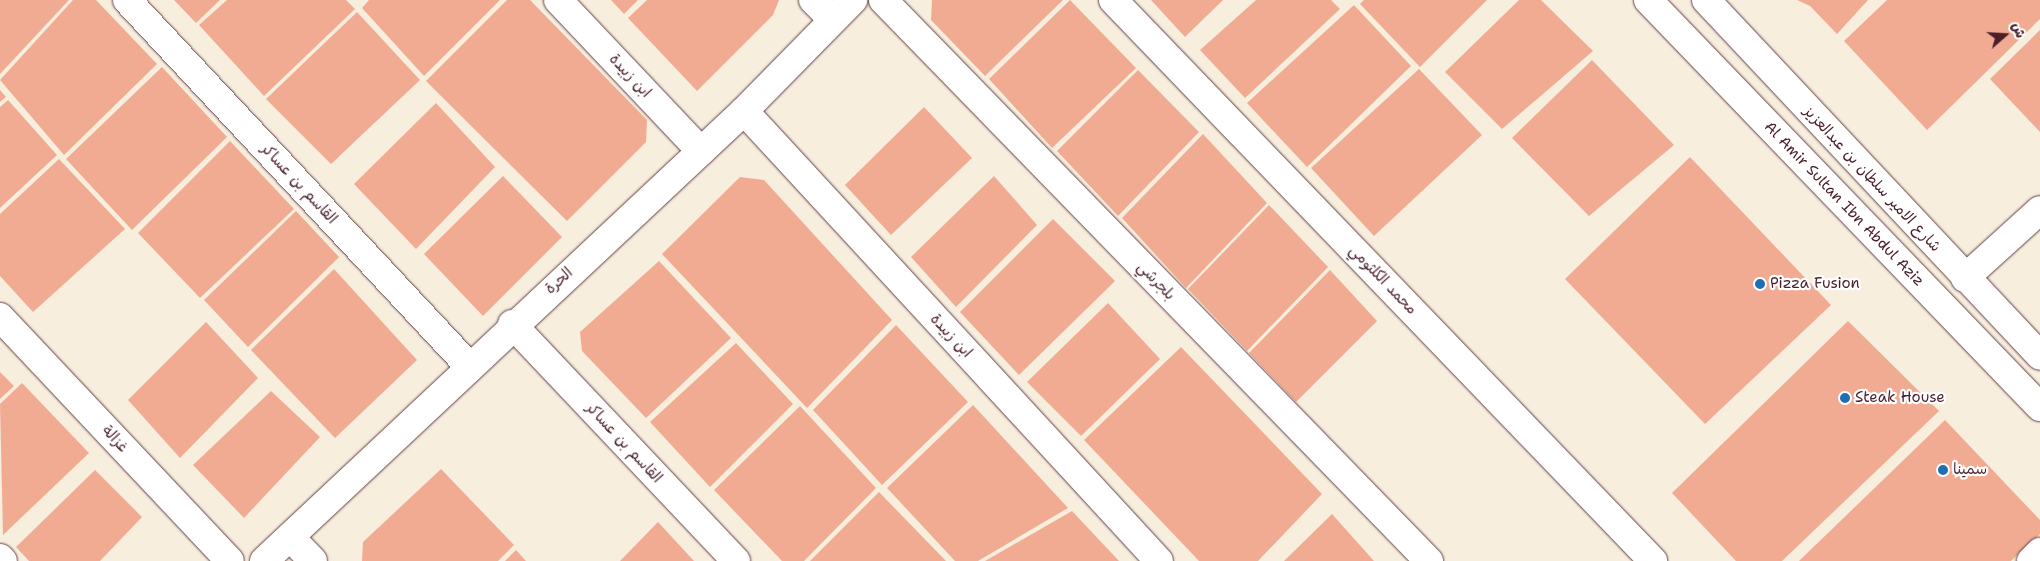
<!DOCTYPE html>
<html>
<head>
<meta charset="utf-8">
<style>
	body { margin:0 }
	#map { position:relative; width:2040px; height:561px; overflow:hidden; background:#f7eedd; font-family:"Shantell Sans","Playpen Sans Arabic",sans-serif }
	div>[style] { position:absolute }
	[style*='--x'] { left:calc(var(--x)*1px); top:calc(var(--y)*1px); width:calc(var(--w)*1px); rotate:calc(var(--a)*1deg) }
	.building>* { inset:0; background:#f2ab93 }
	.roads { filter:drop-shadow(0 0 1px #643e46) drop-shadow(0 0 1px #643e46) }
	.minor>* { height:28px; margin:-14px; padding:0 14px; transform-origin:14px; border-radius:14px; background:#fff }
	.dots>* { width:14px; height:14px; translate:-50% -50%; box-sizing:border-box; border:2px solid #fff; border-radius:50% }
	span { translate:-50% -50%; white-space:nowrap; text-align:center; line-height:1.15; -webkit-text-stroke:4.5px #fff; paint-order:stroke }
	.street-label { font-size:15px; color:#4a1f2b }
	.poi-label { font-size:15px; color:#4a1f2b }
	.left { translate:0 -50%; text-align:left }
	.north { position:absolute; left:1980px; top:10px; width:50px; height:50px; -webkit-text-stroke:4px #fff; paint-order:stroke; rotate:71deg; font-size:14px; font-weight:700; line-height:20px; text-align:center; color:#4a1f2b }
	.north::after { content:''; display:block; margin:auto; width:18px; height:22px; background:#4a1f2b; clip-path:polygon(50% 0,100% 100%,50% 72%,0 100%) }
</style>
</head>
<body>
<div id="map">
	<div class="building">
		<div style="clip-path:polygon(0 0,69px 0,0 74px)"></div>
		<div style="clip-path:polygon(73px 0,96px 0,157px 64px,64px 155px,0 80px)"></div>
		<div style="clip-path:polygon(174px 0,220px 0,196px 23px)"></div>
		<div style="clip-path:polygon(227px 0,346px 0,355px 9px,264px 96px,199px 25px)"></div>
		<div style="clip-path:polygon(369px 0,500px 0,424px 76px,362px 8px)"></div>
		<div style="clip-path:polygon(507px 0,530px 0,647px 120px,646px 142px,567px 221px,426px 81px)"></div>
		<div style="clip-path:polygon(611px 0,638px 0,624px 14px)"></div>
		<div style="clip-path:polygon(647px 0,779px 0,773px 15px,697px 91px,628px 18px)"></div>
		<div style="clip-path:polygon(932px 0,1063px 0,985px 76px,931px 20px)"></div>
		<div style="clip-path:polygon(1070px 0,1136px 68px,1052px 148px,989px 79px)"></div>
		<div style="clip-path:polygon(1151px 0,1223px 0,1185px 37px)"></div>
		<div style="clip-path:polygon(1256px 0,1331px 0,1340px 9px,1245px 98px,1200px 50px)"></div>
		<div style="clip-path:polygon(1364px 0,1487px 0,1420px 67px,1360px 4px)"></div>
		<div style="clip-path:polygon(1519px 0,1541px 0,1593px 51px,1502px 129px,1445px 72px)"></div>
		<div style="clip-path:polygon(1797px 0,1868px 0,1837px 34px,1810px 6px)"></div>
		<div style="clip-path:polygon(1887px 0,2040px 0,2040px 19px,1927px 130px,1844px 41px)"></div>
		<div style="clip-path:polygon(1354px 5px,1411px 66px,1307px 167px,1247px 103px)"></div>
		<div style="clip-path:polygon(357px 12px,420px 80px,331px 164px,266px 99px)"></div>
		<div style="clip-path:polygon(2040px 30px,2040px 132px,1990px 79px)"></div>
		<div style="clip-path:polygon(1592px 60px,1674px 145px,1589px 216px,1512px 138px)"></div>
		<div style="clip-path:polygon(162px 67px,227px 137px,132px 230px,66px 159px)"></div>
		<div style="clip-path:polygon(1419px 69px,1482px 135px,1374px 236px,1311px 168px)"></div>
		<div style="clip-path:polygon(1138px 70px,1199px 132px,1118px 216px,1057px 151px)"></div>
		<div style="clip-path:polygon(0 90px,6px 97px,0 102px)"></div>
		<div style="clip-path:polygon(8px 100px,57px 155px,0 208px,0 107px)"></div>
		<div style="clip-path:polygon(436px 103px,495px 167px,416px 249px,354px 184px)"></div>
		<div style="clip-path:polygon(924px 107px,972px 158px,891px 235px,845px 185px)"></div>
		<div style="clip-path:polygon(1203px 134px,1267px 203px,1186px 288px,1122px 218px)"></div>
		<div style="clip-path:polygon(230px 141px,294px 209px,200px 298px,138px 233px)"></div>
		<div style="clip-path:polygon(1690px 157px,1831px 305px,1705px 424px,1565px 279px)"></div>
		<div style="clip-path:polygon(59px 159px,125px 229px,33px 312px,0 276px,0 214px)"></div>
		<div style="clip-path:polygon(503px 176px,562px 237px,483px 316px,424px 254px)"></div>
		<div style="clip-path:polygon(994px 176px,1037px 225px,956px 307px,911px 257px)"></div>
		<div style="clip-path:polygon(740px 177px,764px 180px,892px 320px,807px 408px,662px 254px)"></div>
		<div style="clip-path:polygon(1269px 205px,1328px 267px,1247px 351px,1188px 289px)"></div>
		<div style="clip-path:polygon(296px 211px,339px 257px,248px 347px,204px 300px)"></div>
		<div style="clip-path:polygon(1053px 219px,1115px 281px,1019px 375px,960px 312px)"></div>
		<div style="clip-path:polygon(659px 261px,731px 338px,646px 418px,582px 351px,580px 332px)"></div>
		<div style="clip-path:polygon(334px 269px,417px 360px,335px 438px,251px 350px)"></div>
		<div style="clip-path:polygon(1330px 270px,1377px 321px,1296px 402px,1249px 353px)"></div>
		<div style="clip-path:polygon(1108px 303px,1160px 359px,1081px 436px,1027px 382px)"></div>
		<div style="clip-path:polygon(1848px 321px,1939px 411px,1782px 561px,1736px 561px,1672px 493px)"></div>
		<div style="clip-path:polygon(206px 322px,258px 378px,180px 458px,128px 400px)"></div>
		<div style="clip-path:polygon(896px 325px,968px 402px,882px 485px,813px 410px)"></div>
		<div style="clip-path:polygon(736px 343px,793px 404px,710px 487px,650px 422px)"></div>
		<div style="clip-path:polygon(1181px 347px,1322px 494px,1258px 561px,1199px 561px,1084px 440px)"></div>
		<div style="clip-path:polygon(0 372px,14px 386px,0 399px)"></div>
		<div style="clip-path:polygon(22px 383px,89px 453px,3px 535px,0 404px)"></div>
		<div style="clip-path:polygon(271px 391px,320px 437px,244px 518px,193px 465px)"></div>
		<div style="clip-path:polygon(973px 405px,1068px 508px,978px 561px,955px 561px,887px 488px)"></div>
		<div style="clip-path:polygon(800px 406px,876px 488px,804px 561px,782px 561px,714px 490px)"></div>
		<div style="clip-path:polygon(1945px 420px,2040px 520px,2040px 534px,2011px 561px,1799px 561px)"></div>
		<div style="clip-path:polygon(441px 469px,514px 545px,498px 561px,362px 561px,363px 542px)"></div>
		<div style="clip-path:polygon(95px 470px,142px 517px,100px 561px,29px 561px,16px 547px)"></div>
		<div style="clip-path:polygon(879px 492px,946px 561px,810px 561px)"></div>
		<div style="clip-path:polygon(1072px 511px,1119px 561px,985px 561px)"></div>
		<div style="clip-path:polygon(1332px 514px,1374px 561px,1284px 561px)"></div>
		<div style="clip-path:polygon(658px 522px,694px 561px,620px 561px)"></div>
		<div style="clip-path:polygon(516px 550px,526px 561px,505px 561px)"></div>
	</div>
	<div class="roads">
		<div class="minor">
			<div style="--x:127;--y:0;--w:502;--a:46.94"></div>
			<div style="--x:558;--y:0;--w:208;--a:46.6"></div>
			<div style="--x:813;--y:0;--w:28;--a:45"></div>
			<div style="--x:883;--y:0;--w:783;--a:45.78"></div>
			<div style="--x:1113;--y:0;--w:779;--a:46.09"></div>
			<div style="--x:1648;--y:0;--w:565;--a:46.08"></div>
			<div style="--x:1706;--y:0;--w:488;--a:46.8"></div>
			<div style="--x:744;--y:111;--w:612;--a:47.32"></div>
			<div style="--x:1965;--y:278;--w:101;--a:-42.2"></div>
			<div style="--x:0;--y:317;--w:335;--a:46.7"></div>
			<div style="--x:512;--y:324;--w:326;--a:46.6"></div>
			<div style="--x:290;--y:537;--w:33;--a:46"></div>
			<div style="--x:0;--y:558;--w:4;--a:45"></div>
			<div style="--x:264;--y:561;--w:658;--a:-43.15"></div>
			<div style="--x:744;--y:111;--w:156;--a:-45.5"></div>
			<div style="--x:2031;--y:561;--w:13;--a:-45"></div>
		</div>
	</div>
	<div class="dots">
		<div style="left:1760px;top:284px;background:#1f6fb2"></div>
		<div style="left:1845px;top:398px;background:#1f6fb2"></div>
		<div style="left:1943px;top:470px;background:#1f6fb2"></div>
	</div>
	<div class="street-label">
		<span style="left:630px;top:76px;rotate:47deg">ابن زبيدة</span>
		<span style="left:1872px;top:179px;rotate:47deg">شارع الامير سلطان بن عبدالعزيز</span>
		<span style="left:299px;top:184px;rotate:47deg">القاسم بن عساكر</span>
		<span style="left:1844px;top:204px;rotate:46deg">Al Amir Sultan Ibn Abdul Aziz</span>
		<span style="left:1383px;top:280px;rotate:46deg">محمد الكلثومي</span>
		<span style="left:559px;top:281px;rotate:-42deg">الحرة</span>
		<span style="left:1156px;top:281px;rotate:46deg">بلجرشي</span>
		<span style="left:951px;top:336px;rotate:47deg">ابن زبيدة</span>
		<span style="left:115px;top:439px;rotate:47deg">غزالة</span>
		<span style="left:624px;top:443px;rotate:47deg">القاسم بن عساكر</span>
	</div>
	<div class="poi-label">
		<span class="left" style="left:1770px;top:284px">Pizza Fusion</span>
		<span class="left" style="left:1855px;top:398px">Steak House</span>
		<span class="left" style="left:1953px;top:470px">سمينا</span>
	</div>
	<div class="north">ش</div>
</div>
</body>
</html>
